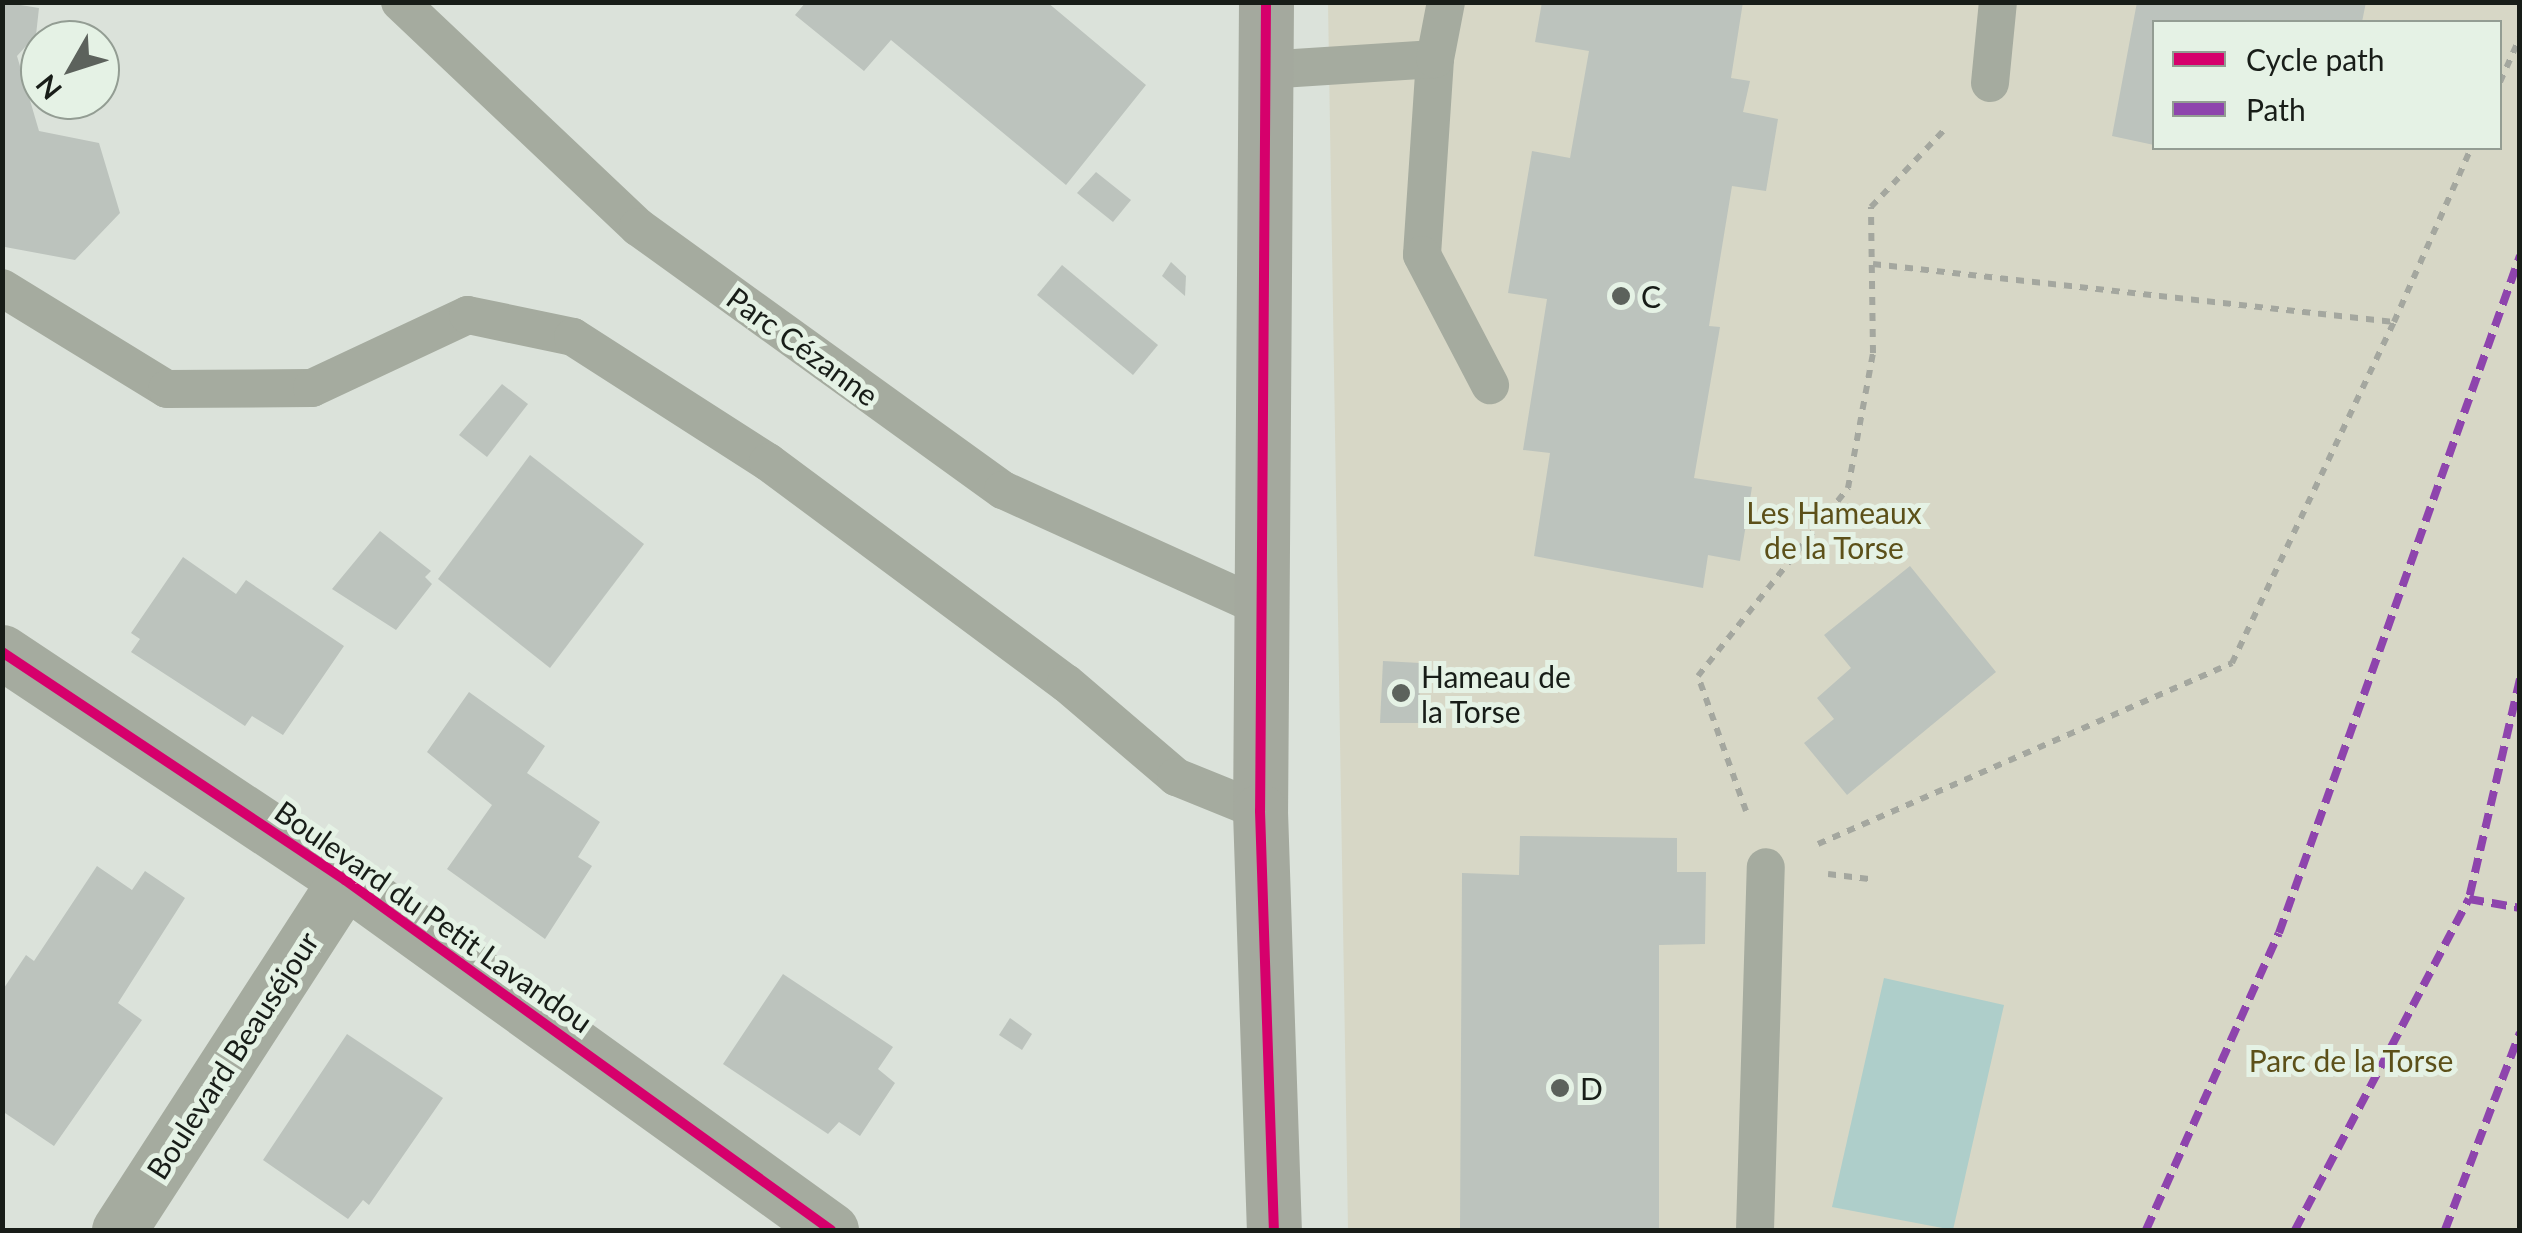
<!DOCTYPE html>
<html>
<head>
<meta charset="utf-8">
<style>
	body { margin:0 }
	#map { position:relative; width:2522px; height:1233px; overflow:hidden; background:#dbe2da; font-family:Lato,sans-serif }
	div>[style] { position:absolute }
	[style*='--x'] { left:calc(var(--x)*1px); top:calc(var(--y)*1px); width:calc(var(--w)*1px); rotate:calc(var(--a)*1deg) }
	.green>* { inset:0; background:#d7d7c6 }
	.water>* { inset:0; background:#aececa }
	.building>* { inset:0; background:#bcc3bd }
	.path>* { height:6px; margin-top:-3px; transform-origin:0; background:repeating-linear-gradient(90deg,#a4a79f 0 8px,transparent 0 16px) }
	.lane>* { height:38px; margin:-19px; padding:0 19px; transform-origin:19px; border-radius:19px; background:#a5ab9f }
	.street>* { height:55px; margin:-27.5px; padding:0 27.5px; transform-origin:27.5px; border-radius:27.5px; background:#a5ab9f }
	.secondary>* { height:55px; margin:-27.5px; padding:0 27.5px; transform-origin:27.5px; border-radius:27.5px; background:#a4a99e }
	.quiet>* { height:8px; margin-top:-4px; transform-origin:0; background:repeating-linear-gradient(90deg,#8e44ad 0 15px,transparent 0 23px) }
	.cycleway>* { height:10px; margin:-5px; padding:0 5px; transform-origin:5px; border-radius:5px; background:#d6006c }
	.dots>* { width:28px; height:28px; translate:-50% -50%; box-sizing:border-box; border:5px solid #e5f2e5; border-radius:50% }
	span { translate:-50% -50%; white-space:nowrap; text-align:center; line-height:1.15; -webkit-text-stroke:10px #e5f2e5; paint-order:stroke }
	.poi-label { font-size:30px; color:#181d18 }
	.left { translate:0 -50%; text-align:left }
	.street-label { font-size:30px; color:#181d18 }
	.park-label { font-size:30px; color:#5c5019 }
	.frame { position:absolute; inset:0; border:5px solid #181d18; pointer-events:none }
	.legend { position:absolute; left:2152px; top:20px; width:350px; height:130px; box-sizing:border-box; background:#e5f2e5; border:2px solid #939d93; margin:0; padding:12px 18px; list-style:none; font-size:30px; color:#181d18 }
	.legend li { display:flex; align-items:center; gap:20px; height:50px }
	.legend b { width:50px; border:2px solid #939d93 }
	.north { position:absolute; left:20px; top:20px; width:100px; height:100px; box-sizing:border-box; background:#e5f2e5; border:2px solid #939d93; border-radius:50%; rotate:231deg; font-size:28px; font-weight:700; line-height:40px; text-align:center; color:#181d18 }
	.north::after { content:''; display:block; margin:auto; width:35px; height:45px; background:#5c625c; clip-path:polygon(50% 0,100% 100%,50% 72%,0 100%) }
</style>
</head>
<body>
<div id="map">
	<div class="green">
		<div style="clip-path:polygon(evenodd,1328px 3px,2519px 3px,2519px 1230px,1348px 1230px,1328px 3px,2154px 22px,2500px 22px,2500px 148px,2154px 148px,2154px 22px)"></div>
	</div>
	<div class="water">
		<div style="clip-path:polygon(1884px 978px,2004px 1005px,1953px 1230px,1832px 1207px)"></div>
	</div>
	<div class="building">
		<div style="clip-path:polygon(2px 2px,39px 8px,36px 35px,17px 56px,39px 131px,99px 143px,120px 213px,75px 260px,5px 247px)"></div>
		<div style="clip-path:polygon(806px 2px,1047px 2px,1146px 85px,1066px 185px,891px 40px,864px 71px,795px 15px)"></div>
		<div style="clip-path:polygon(1542px 2px,1743px 2px,1731px 78px,1750px 81px,1743px 112px,1778px 119px,1766px 191px,1732px 186px,1709px 326px,1720px 327px,1694px 478px,1752px 487px,1740px 561px,1708px 555px,1703px 588px,1534px 556px,1550px 453px,1523px 450px,1547px 299px,1508px 293px,1532px 151px,1570px 158px,1589px 51px,1535px 42px)"></div>
		<div style="clip-path:polygon(2137px 2px,2366px 2px,2362px 22px,2154px 22px,2154px 145px,2112px 136px)"></div>
		<div style="clip-path:polygon(1096px 172px,1131px 200px,1113px 222px,1077px 193px)"></div>
		<div style="clip-path:polygon(1171px 262px,1186px 276px,1185px 296px,1162px 276px)"></div>
		<div style="clip-path:polygon(1062px 265px,1158px 345px,1133px 375px,1037px 295px)"></div>
		<div style="clip-path:polygon(502px 384px,528px 404px,487px 457px,459px 435px)"></div>
		<div style="clip-path:polygon(530px 455px,644px 544px,550px 668px,438px 579px)"></div>
		<div style="clip-path:polygon(380px 531px,431px 571px,425px 577px,432px 584px,396px 630px,332px 589px)"></div>
		<div style="clip-path:polygon(183px 557px,236px 594px,246px 580px,344px 646px,283px 735px,252px 716px,245px 726px,131px 652px,140px 639px,131px 633px)"></div>
		<div style="clip-path:polygon(1910px 566px,1996px 672px,1847px 795px,1804px 743px,1834px 719px,1817px 698px,1851px 668px,1824px 635px)"></div>
		<div style="clip-path:polygon(1383px 661px,1420px 663px,1419px 723px,1380px 723px)"></div>
		<div style="clip-path:polygon(469px 692px,545px 746px,527px 773px,600px 822px,578px 857px,592px 866px,545px 939px,447px 869px,492px 805px,427px 752px)"></div>
		<div style="clip-path:polygon(1520px 836px,1677px 838px,1677px 872px,1706px 872px,1705px 944px,1659px 945px,1659px 1230px,1460px 1230px,1462px 873px,1519px 875px)"></div>
		<div style="clip-path:polygon(97px 866px,132px 890px,145px 871px,185px 898px,118px 1003px,142px 1020px,54px 1146px,2px 1111px,2px 991px,26px 955px,34px 961px)"></div>
		<div style="clip-path:polygon(783px 974px,893px 1047px,878px 1069px,895px 1083px,860px 1136px,839px 1122px,828px 1134px,723px 1064px)"></div>
		<div style="clip-path:polygon(1010px 1018px,1032px 1034px,1022px 1050px,999px 1035px)"></div>
		<div style="clip-path:polygon(347px 1034px,443px 1098px,369px 1205px,363px 1200px,348px 1219px,263px 1160px)"></div>
	</div>
	<div class="path">
		<div style="--x:2500;--y:82;--w:49;--a:-66"></div>
		<div style="--x:1873;--y:264;--w:524;--a:6.35"></div>
		<div style="--x:2394;--y:322;--w:190;--a:-66.1"></div>
		<div style="--x:1746;--y:811;--w:143;--a:-109.6"></div>
		<div style="--x:1698;--y:676;--w:241;--a:-51.4"></div>
		<div style="--x:1848;--y:488;--w:137;--a:-79.5"></div>
		<div style="--x:1873;--y:353;--w:146;--a:-90.8"></div>
		<div style="--x:1871;--y:207;--w:110;--a:-46.5"></div>
		<div style="--x:1818;--y:844;--w:452;--a:-23.6"></div>
		<div style="--x:2232;--y:663;--w:378;--a:-64.6"></div>
		<div style="--x:1828;--y:874;--w:41;--a:7"></div>
	</div>
	<div class="lane">
		<div style="--x:400;--y:2;--w:328;--a:43.4"></div>
		<div style="--x:638;--y:227;--w:450;--a:35.8"></div>
		<div style="--x:1003;--y:490;--w:283;--a:24.4"></div>
		<div style="--x:1435;--y:59;--w:196;--a:93.8"></div>
		<div style="--x:1422;--y:255;--w:147;--a:62.4"></div>
		<div style="--x:1264;--y:70;--w:171;--a:-3.7"></div>
		<div style="--x:1435;--y:59;--w:58;--a:-79.1"></div>
		<div style="--x:1990;--y:83;--w:81;--a:-84.4"></div>
		<div style="--x:2;--y:288;--w:193;--a:31.5"></div>
		<div style="--x:167;--y:389;--w:145;--a:-0.4"></div>
		<div style="--x:312;--y:388;--w:172;--a:-25.1"></div>
		<div style="--x:468;--y:315;--w:107;--a:11.8"></div>
		<div style="--x:573;--y:337;--w:232;--a:32.7"></div>
		<div style="--x:768;--y:462;--w:371;--a:36.6"></div>
		<div style="--x:1066;--y:683;--w:145;--a:40.5"></div>
		<div style="--x:1176;--y:777;--w:91;--a:22"></div>
		<div style="--x:1755;--y:1230;--w:363;--a:-88.3"></div>
	</div>
	<div class="street">
		<div style="--x:2;--y:652;--w:412;--a:33.6"></div>
		<div style="--x:345;--y:880;--w:599;--a:35.76"></div>
		<div style="--x:119;--y:1230;--w:417;--a:-57.1"></div>
	</div>
	<div class="secondary">
		<div style="--x:1266;--y:2;--w:809;--a:90.42"></div>
		<div style="--x:1260;--y:811;--w:419;--a:88.1"></div>
	</div>
	<div class="quiet">
		<div style="--x:2520;--y:679;--w:226;--a:103.1"></div>
		<div style="--x:2469;--y:899;--w:52;--a:10"></div>
		<div style="--x:2146;--y:1230;--w:325;--a:-65.9"></div>
		<div style="--x:2279;--y:933;--w:719;--a:-70.41"></div>
		<div style="--x:2295;--y:1230;--w:374;--a:-62.3"></div>
		<div style="--x:2445;--y:1230;--w:211;--a:-69.2"></div>
	</div>
	<div class="cycleway">
		<div style="--x:1266;--y:2;--w:809;--a:90.42"></div>
		<div style="--x:1260;--y:811;--w:419;--a:88.1"></div>
		<div style="--x:2;--y:652;--w:412;--a:33.6"></div>
		<div style="--x:345;--y:880;--w:599;--a:35.76"></div>
	</div>
	<div class="dots">
		<div style="left:1621px;top:296px;background:#5c625c"></div>
		<div style="left:1401px;top:693px;background:#5c625c"></div>
		<div style="left:1560px;top:1088px;background:#5c625c"></div>
	</div>
	<div class="poi-label">
		<span class="left" style="left:1641px;top:296px">C</span>
		<span class="left" style="left:1421px;top:693px">Hameau de<br>la Torse</span>
		<span class="left" style="left:1580px;top:1088px">D</span>
	</div>
	<div class="street-label">
		<span style="left:803px;top:346px;rotate:36deg">Parc Cézanne</span>
		<span style="left:434px;top:916px;rotate:35deg">Boulevard du Petit Lavandou</span>
		<span style="left:232px;top:1055px;rotate:-57deg">Boulevard Beauséjour</span>
	</div>
	<div class="park-label">
		<span style="left:1834px;top:529px">Les Hameaux<br>de la Torse</span>
		<span style="left:2351px;top:1060px">Parc de la Torse</span>
	</div>
	<div class="frame"></div>
	<ul class="legend">
	<li><b style="height:12px;background:#d6006c"></b>Cycle path</li>
	<li><b style="height:12px;background:#8e44ad"></b>Path</li>
	</ul>
	<div class="north">N</div>
</div>
</body>
</html>
